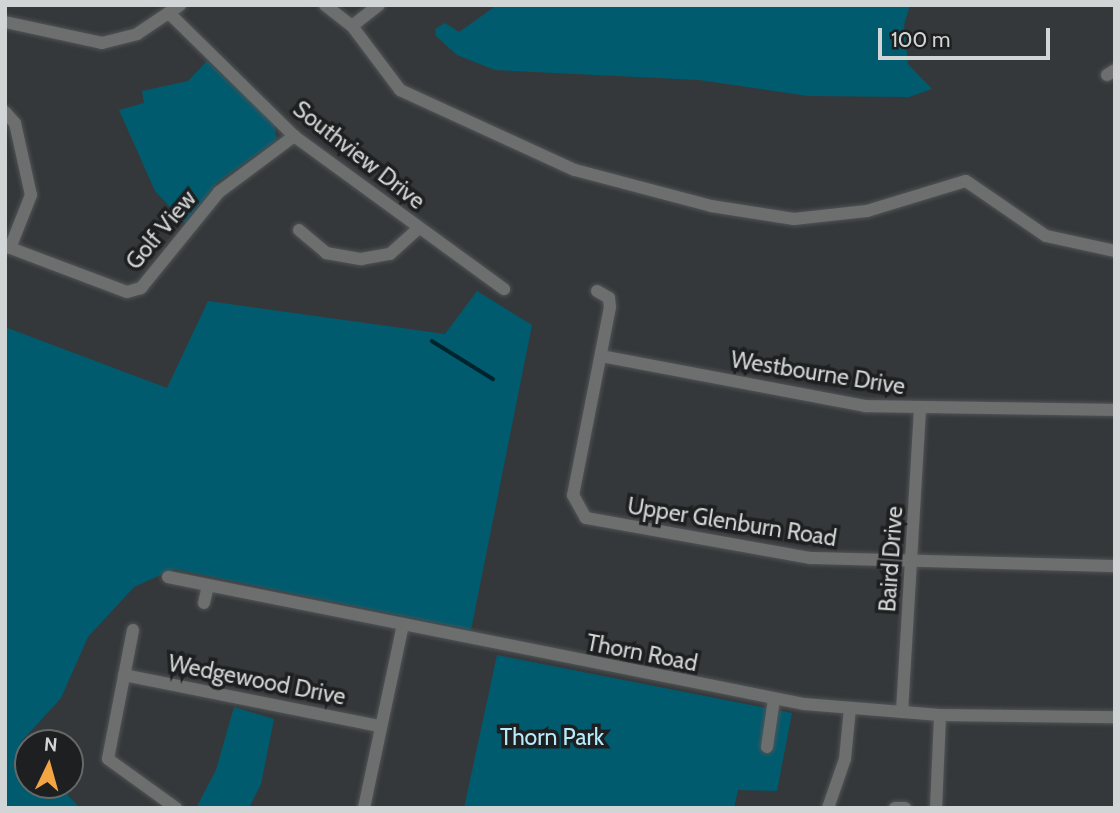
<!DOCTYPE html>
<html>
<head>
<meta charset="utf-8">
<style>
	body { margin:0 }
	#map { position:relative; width:1120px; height:813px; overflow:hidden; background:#35383a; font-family:Cabin,sans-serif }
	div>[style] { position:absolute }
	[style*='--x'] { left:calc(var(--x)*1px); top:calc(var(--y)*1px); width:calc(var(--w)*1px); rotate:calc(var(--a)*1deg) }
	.green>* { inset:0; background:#005b6e }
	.stream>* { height:3.5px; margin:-1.75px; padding:0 1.75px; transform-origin:1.75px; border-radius:1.75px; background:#00242d }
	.roads { filter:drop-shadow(0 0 2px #515456) drop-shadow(0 0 2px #515456) }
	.minor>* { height:12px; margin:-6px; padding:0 6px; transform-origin:6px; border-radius:6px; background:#6d6f6f }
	span { translate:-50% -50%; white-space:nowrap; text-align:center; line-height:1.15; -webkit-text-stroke:7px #1e1f20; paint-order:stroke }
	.street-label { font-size:23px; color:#d2d5d5 }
	.park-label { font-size:23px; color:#b8ebfa }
	.frame { position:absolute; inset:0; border:7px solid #d2d5d5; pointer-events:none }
	.north { position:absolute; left:14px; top:729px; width:70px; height:70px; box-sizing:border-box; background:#1e1f20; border:2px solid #666868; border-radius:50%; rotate:5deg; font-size:19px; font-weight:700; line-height:28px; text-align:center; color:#d2d5d5 }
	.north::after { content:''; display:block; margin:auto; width:24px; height:32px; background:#f3a443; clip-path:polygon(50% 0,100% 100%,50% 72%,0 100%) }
	.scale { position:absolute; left:878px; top:28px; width:172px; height:32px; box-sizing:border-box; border:4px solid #d2d5d5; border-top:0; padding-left:9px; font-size:21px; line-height:24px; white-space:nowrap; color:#d2d5d5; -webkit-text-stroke:5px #1e1f20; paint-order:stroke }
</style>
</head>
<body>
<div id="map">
	<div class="green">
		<div style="clip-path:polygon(497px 5px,910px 5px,904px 25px,908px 64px,932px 89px,909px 97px,808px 96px,699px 80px,495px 70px,457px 55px,436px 36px,435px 29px,445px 23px,459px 32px)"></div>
		<div style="clip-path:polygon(207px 61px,274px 124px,277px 140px,218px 182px,185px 223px,155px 191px,119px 110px,144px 103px,142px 91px,188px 81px)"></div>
		<div style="clip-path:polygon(477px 291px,532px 325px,471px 630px,174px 569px,134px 587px,88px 637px,61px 698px,21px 742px,28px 751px,28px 785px,58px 785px,80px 808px,5px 808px,5px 327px,167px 388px,208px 301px,445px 334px)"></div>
		<div style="clip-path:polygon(497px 655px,792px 713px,777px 791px,738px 790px,734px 808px,464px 808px)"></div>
		<div style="clip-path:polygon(234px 707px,274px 719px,261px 784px,249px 808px,196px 808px,216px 770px)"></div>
	</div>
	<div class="stream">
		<div style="--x:432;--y:341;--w:72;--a:31.9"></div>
	</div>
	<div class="roads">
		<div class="minor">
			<div style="--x:325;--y:5;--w:34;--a:38"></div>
			<div style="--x:352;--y:26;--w:80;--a:53.1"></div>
			<div style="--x:400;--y:90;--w:192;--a:24.6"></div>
			<div style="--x:575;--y:170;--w:141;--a:14.8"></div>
			<div style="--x:711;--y:206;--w:84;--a:8.9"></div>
			<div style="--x:794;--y:219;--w:73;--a:-6.3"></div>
			<div style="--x:867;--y:211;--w:103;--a:-16.9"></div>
			<div style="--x:966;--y:181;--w:97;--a:34.5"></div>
			<div style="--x:1046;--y:236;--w:71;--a:12.3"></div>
			<div style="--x:169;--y:13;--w:175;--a:44.5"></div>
			<div style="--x:294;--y:136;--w:260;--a:36.1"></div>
			<div style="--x:5;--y:22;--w:99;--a:12.2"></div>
			<div style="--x:102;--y:43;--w:36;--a:-14"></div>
			<div style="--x:137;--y:34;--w:52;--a:-34"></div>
			<div style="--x:352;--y:26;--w:34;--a:-38"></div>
			<div style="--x:1107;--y:75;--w:9;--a:-32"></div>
			<div style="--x:5;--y:112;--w:15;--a:48"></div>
			<div style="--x:15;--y:123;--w:74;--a:77.5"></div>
			<div style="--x:31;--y:195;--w:57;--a:111.6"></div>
			<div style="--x:299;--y:230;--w:35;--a:40"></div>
			<div style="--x:326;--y:253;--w:36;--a:10"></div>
			<div style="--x:361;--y:259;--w:29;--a:-10"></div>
			<div style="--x:390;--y:254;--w:39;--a:-42"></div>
			<div style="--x:5;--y:246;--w:130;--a:20.7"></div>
			<div style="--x:127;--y:292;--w:15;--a:-16"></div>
			<div style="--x:141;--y:288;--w:124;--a:-50.9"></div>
			<div style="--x:219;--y:192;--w:94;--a:-36.7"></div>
			<div style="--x:597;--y:291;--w:14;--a:30"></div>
			<div style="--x:609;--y:298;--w:9;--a:84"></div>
			<div style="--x:610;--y:307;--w:192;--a:101.1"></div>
			<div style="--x:573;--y:495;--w:26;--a:61"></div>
			<div style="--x:586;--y:518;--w:228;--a:10.1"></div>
			<div style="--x:810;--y:558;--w:305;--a:1.5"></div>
			<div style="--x:601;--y:356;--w:269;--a:10.7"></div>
			<div style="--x:865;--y:406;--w:250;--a:0.9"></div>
			<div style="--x:168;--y:577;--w:649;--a:11.29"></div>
			<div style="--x:804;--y:704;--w:136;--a:4.6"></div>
			<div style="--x:940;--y:715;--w:175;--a:0.7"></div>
			<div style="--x:204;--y:603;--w:18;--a:-77"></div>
			<div style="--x:133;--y:630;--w:131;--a:101"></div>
			<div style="--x:108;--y:759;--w:84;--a:35.8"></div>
			<div style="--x:124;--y:675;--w:261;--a:11.3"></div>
			<div style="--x:902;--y:712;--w:304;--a:-86.6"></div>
			<div style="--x:767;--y:747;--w:49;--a:-81.7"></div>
			<div style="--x:364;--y:808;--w:188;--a:-78"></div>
			<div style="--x:828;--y:808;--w:52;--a:-70.9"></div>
			<div style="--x:845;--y:759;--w:51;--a:-84.4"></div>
			<div style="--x:895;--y:808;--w:10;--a:0"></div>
			<div style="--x:936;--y:808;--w:93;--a:-87.5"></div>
		</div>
	</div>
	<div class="street-label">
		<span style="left:359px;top:155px;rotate:38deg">Southview Drive</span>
		<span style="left:161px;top:230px;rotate:-50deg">Golf View</span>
		<span style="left:818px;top:373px;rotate:9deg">Westbourne Drive</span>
		<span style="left:732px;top:522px;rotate:9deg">Upper Glenburn Road</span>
		<span style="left:891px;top:559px;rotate:-86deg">Baird Drive</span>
		<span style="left:642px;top:653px;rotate:11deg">Thorn Road</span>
		<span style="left:257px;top:680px;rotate:11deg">Wedgewood Drive</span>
	</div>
	<div class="park-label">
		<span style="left:552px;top:737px">Thorn Park</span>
	</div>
	<div class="frame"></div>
	<div class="north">N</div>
	<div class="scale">100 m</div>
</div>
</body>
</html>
